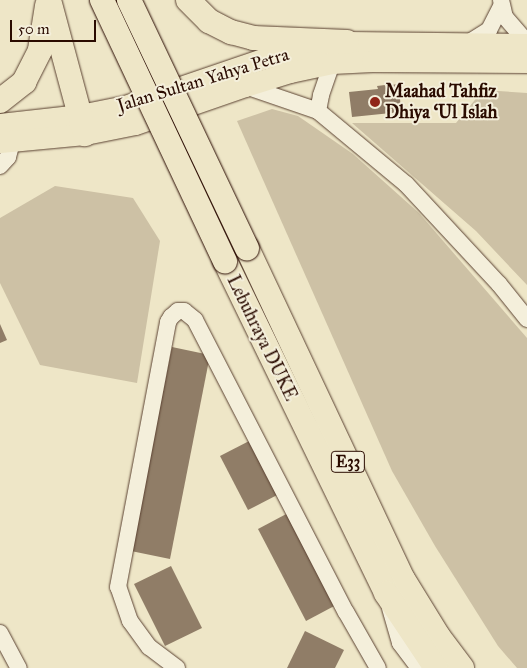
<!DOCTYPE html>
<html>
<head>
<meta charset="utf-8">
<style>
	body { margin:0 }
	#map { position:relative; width:527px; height:668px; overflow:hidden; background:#eee6c7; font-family:"IM FELL Great Primer",serif }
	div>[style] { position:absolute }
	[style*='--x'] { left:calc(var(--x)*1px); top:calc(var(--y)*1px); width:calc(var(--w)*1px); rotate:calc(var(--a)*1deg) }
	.green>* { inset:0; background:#cdc1a5 }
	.building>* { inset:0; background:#907d67 }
	.roads { filter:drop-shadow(0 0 1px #5b4232) drop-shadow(0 0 1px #5b4232) }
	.minor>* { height:16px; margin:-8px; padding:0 8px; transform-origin:8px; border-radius:8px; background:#f4efdb }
	.major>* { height:21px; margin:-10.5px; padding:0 10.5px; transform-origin:10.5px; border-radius:10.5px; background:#eee6c7 }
	.highway>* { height:24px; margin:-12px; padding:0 12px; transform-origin:12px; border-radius:12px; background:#eee6c7 }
	.bridges { filter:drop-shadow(0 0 1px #2a0b00) drop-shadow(0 0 1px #2a0b00) }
	.highway-bridge>* { height:24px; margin:-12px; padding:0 12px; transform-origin:12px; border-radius:12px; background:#eee6c7 }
	.dots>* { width:14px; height:14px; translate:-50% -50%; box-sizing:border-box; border:2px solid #f4efdb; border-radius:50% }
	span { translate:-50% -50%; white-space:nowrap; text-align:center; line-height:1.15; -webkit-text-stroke:4px #f4efdb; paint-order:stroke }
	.shield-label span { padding:1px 4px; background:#f4efdb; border:1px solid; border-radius:4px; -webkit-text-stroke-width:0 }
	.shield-label { font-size:16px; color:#2a0b00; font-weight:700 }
	.street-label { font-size:18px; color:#2a0b00 }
	.poi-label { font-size:18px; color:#2a0b00; font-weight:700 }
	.left { translate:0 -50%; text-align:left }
	.scale { position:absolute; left:10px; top:20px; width:86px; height:22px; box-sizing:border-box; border:2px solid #2a0b00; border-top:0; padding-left:6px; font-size:15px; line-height:18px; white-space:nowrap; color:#2a0b00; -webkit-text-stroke:4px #f4efdb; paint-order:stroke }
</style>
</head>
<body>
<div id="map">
	<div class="green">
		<div style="clip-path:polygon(483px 90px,527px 93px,527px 285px,476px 231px,352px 123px,456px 123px)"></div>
		<div style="clip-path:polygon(272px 109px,298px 116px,353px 154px,419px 213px,527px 338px,527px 668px,517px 668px,498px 646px,435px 546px,392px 471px,237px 121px)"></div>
		<div style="clip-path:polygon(55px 186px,133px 198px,160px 241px,137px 383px,40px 365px,0 283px,0 218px)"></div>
	</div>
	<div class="building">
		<div style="clip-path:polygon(399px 84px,401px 112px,352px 117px,349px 92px,378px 89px,377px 86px,385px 85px,386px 89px,390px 88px,390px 85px)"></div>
		<div style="clip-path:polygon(0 324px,7px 340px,0 343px)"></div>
		<div style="clip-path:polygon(172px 347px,210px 355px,170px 559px,131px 551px)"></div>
		<div style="clip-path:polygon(253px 439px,281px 493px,248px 510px,220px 456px)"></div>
		<div style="clip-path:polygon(290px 512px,338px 604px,306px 621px,258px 529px)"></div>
		<div style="clip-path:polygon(171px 566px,202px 628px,165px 646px,134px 584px)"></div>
		<div style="clip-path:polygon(305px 631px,344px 650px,335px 668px,287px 668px)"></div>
	</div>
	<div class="roads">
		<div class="minor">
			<div style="--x:501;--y:0;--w:17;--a:77"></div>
			<div style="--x:505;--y:17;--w:33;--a:49"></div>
			<div style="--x:468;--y:43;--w:25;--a:-32"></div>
			<div style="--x:489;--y:30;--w:27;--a:-63"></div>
			<div style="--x:245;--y:86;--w:77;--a:18.9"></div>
			<div style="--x:318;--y:111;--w:114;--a:39.7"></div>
			<div style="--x:406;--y:184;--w:137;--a:47.1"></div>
			<div style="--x:499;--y:284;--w:45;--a:51.3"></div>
			<div style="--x:318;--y:111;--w:16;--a:-79"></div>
			<div style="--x:321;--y:95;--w:34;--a:-71"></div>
			<div style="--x:0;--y:166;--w:12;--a:-48"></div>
			<div style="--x:8;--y:157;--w:16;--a:-75"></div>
			<div style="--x:390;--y:608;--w:36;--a:74"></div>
			<div style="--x:400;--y:643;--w:31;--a:53"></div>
			<div style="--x:0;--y:633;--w:40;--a:62"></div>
			<div style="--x:177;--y:668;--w:35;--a:-143"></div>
			<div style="--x:149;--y:647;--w:32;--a:-126"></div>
			<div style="--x:130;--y:621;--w:36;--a:-109"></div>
			<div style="--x:118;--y:587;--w:270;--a:-79.3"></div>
			<div style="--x:168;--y:322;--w:6;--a:-59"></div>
			<div style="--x:171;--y:317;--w:9;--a:-41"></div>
			<div style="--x:178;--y:311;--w:6;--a:0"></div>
			<div style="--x:184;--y:311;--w:14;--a:39"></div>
			<div style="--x:195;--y:320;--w:329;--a:62.7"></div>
			<div style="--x:346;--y:612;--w:64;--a:60.3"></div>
		</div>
		<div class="major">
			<div style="--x:0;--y:124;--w:81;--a:-6.4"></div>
			<div style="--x:80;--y:115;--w:46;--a:-11.3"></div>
			<div style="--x:125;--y:106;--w:148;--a:-18.9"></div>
			<div style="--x:265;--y:58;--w:84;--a:-11"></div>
			<div style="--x:347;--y:42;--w:180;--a:0.6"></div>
			<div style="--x:0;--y:142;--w:85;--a:-5.4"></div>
			<div style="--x:85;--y:134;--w:51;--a:-11.3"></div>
			<div style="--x:135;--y:124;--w:116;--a:-19.1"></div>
			<div style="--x:245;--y:86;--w:47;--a:-17.3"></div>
			<div style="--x:290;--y:72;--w:43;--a:-12.1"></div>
			<div style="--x:332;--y:63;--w:40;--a:-2.9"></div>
			<div style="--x:372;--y:61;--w:155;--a:0.4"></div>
		</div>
		<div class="highway">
			<div style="--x:49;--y:0;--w:139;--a:75"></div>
			<div style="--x:188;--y:0;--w:30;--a:45"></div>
			<div style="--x:209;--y:21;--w:25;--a:27"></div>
			<div style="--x:231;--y:32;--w:23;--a:15"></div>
			<div style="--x:253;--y:38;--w:94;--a:2.4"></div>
			<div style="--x:0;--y:101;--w:31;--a:-38"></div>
			<div style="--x:24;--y:82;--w:36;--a:-63"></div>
			<div style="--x:40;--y:50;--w:45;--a:-81"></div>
			<div style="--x:247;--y:248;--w:366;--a:64.8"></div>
			<div style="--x:403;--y:579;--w:67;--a:58.4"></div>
			<div style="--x:438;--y:636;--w:40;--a:53"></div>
			<div style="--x:225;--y:261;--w:369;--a:64.1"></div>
			<div style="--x:386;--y:593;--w:90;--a:56.3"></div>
		</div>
	</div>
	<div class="bridges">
		<div class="highway-bridge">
			<div style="--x:102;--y:0;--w:289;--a:64.8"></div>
			<div style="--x:129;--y:0;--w:275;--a:64.6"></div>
		</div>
	</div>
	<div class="dots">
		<div style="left:375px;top:102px;background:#8f2418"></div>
	</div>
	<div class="shield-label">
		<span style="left:348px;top:462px">E33</span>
	</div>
	<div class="street-label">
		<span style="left:203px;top:80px;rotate:-17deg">Jalan Sultan Yahya Petra</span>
		<span style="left:262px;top:338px;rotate:64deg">Lebuhraya DUKE</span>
	</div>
	<div class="poi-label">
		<span class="left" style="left:385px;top:102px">Maahad Tahfiz<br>Dhiya ‘Ul Islah</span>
	</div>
	<div class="scale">50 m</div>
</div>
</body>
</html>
